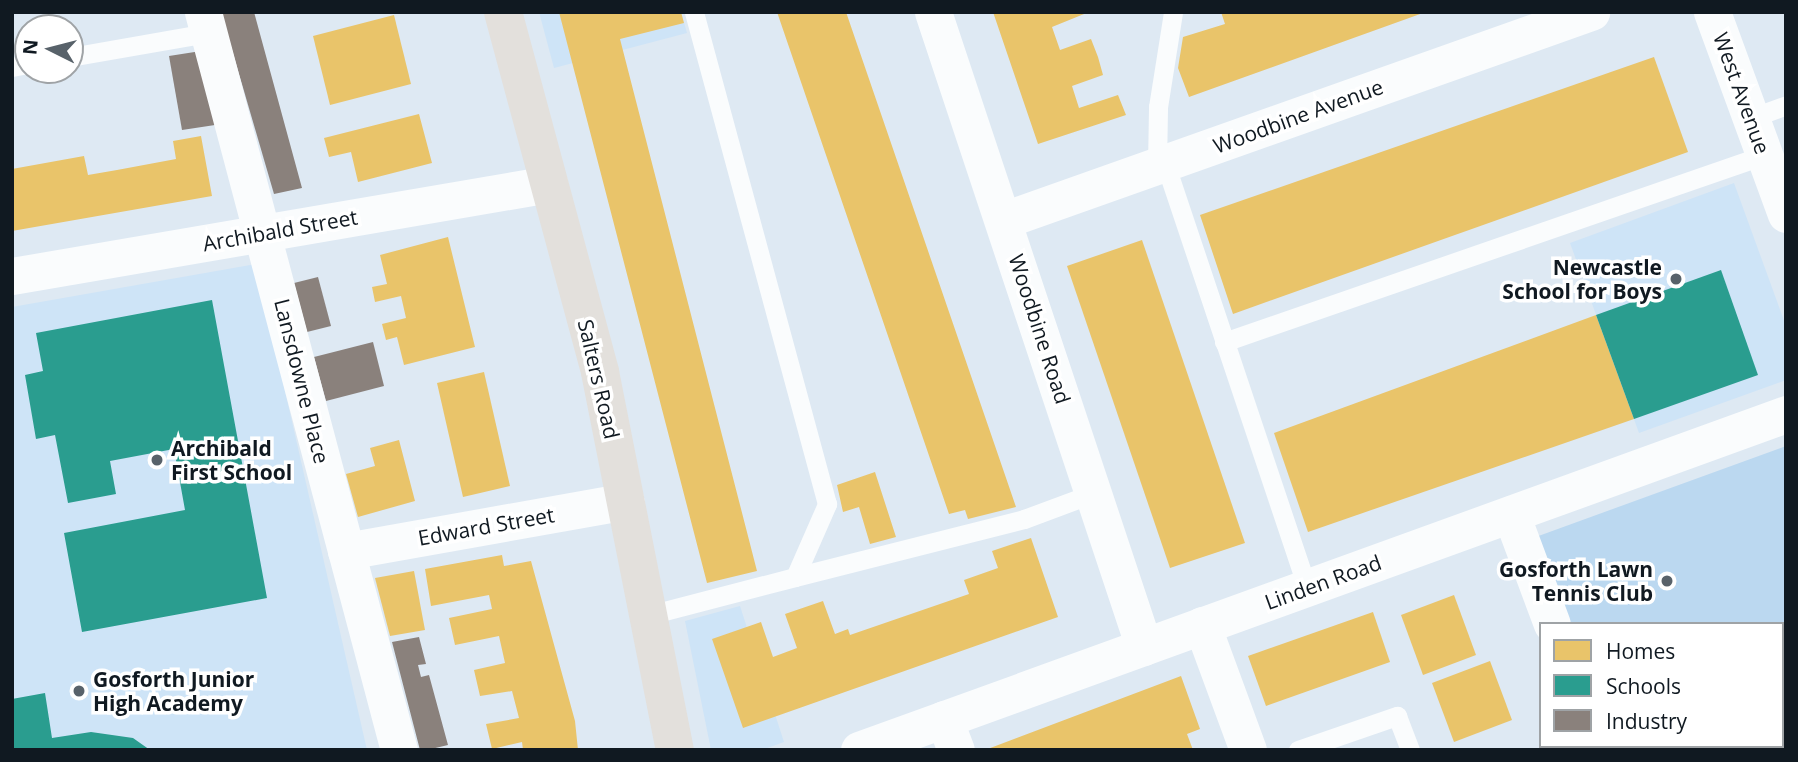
<!DOCTYPE html>
<html>
<head>
<meta charset="utf-8">
<style>
	body { margin:0 }
	#map { position:relative; width:1798px; height:762px; overflow:hidden; background:#dee9f3; font-family:"Open Sans",sans-serif }
	div>[style] { position:absolute }
	[style*='--x'] { left:calc(var(--x)*1px); top:calc(var(--y)*1px); width:calc(var(--w)*1px); rotate:calc(var(--a)*1deg) }
	.built>* { inset:0; background:#cee4f7 }
	.green>* { inset:0; background:#bbd8f0 }
	.homes>* { inset:0; background:#e9c46a }
	.schools>* { inset:0; background:#2a9d8f }
	.industry>* { inset:0; background:#8a817c }
	.lane>* { height:19px; margin:-9.5px; padding:0 9.5px; transform-origin:9.5px; border-radius:9.5px; background:#fafcfd }
	.street>* { height:37px; margin:-18.5px; padding:0 18.5px; transform-origin:18.5px; border-radius:18.5px; background:#fafcfd }
	.primary>* { height:38px; margin:-19px; padding:0 19px; transform-origin:19px; border-radius:19px; background:#e3e0dc }
	.dots>* { width:19px; height:19px; translate:-50% -50%; box-sizing:border-box; border:4px solid #fff; border-radius:50% }
	span { translate:-50% -50%; white-space:nowrap; text-align:center; line-height:1.15; -webkit-text-stroke:7px #fff; paint-order:stroke }
	.street-label { font-size:21px; color:#101921 }
	.poi-label { font-size:21px; color:#101921; font-weight:700 }
	.right { translate:-100% -50%; text-align:right }
	.left { translate:0 -50%; text-align:left }
	.frame { position:absolute; inset:0; border:14px solid #101921; pointer-events:none }
	.legend { position:absolute; left:1539px; top:622px; width:245px; height:126px; box-sizing:border-box; background:#fff; border:2px solid #9fa3a6; margin:0; padding:9px 12px; list-style:none; font-size:21px; color:#101921 }
	.legend li { display:flex; align-items:center; gap:14px; height:35px }
	.legend b { width:35px; border:2px solid #9fa3a6 }
	.north { position:absolute; left:14px; top:14px; width:70px; height:70px; box-sizing:border-box; background:#fff; border:2px solid #9fa3a6; border-radius:50%; rotate:276deg; font-size:19px; font-weight:700; line-height:28px; text-align:center; color:#101921 }
	.north::after { content:''; display:block; margin:auto; width:24px; height:32px; background:#58626a; clip-path:polygon(50% 0,100% 100%,50% 72%,0 100%) }
</style>
</head>
<body>
<div id="map">
	<div class="built">
		<div style="clip-path:polygon(539px 12px,681px 12px,687px 33px,554px 68px)"></div>
		<div style="clip-path:polygon(1734px 183px,1786px 326px,1786px 380px,1639px 433px,1570px 243px)"></div>
		<div style="clip-path:polygon(256px 264px,367px 750px,12px 750px,12px 307px)"></div>
		<div style="clip-path:polygon(740px 606px,784px 742px,762px 750px,711px 750px,685px 621px)"></div>
	</div>
	<div class="green">
		<div style="clip-path:polygon(1786px 446px,1786px 750px,1608px 750px,1607px 746px,1782px 746px,1782px 624px,1563px 624px,1533px 538px)"></div>
	</div>
	<div class="homes">
		<div style="clip-path:polygon(559px 12px,681px 12px,684px 23px,620px 39px,757px 571px,707px 583px)"></div>
		<div style="clip-path:polygon(777px 12px,846px 12px,1016px 507px,968px 519px,965px 510px,949px 514px)"></div>
		<div style="clip-path:polygon(993px 12px,1089px 12px,1052px 27px,1060px 50px,1091px 39px,1098px 57px,1103px 75px,1072px 86px,1079px 108px,1118px 95px,1126px 115px,1038px 144px)"></div>
		<div style="clip-path:polygon(1221px 12px,1423px 12px,1423px 13px,1189px 97px,1178px 68px,1183px 37px,1225px 24px)"></div>
		<div style="clip-path:polygon(394px 15px,411px 84px,330px 105px,313px 36px)"></div>
		<div style="clip-path:polygon(1654px 57px,1688px 152px,1233px 314px,1200px 215px)"></div>
		<div style="clip-path:polygon(419px 114px,432px 163px,358px 182px,351px 152px,329px 157px,324px 138px)"></div>
		<div style="clip-path:polygon(201px 136px,212px 196px,12px 231px,12px 169px,84px 156px,88px 175px,117px 170px,176px 159px,173px 141px)"></div>
		<div style="clip-path:polygon(448px 237px,475px 347px,404px 365px,397px 337px,386px 340px,382px 324px,406px 318px,401px 296px,375px 302px,372px 287px,387px 284px,380px 255px)"></div>
		<div style="clip-path:polygon(1142px 240px,1245px 543px,1170px 568px,1067px 266px)"></div>
		<div style="clip-path:polygon(1596px 315px,1634px 419px,1308px 532px,1274px 433px)"></div>
		<div style="clip-path:polygon(484px 372px,510px 486px,463px 497px,437px 383px)"></div>
		<div style="clip-path:polygon(399px 440px,415px 501px,358px 517px,346px 474px,375px 466px,370px 448px)"></div>
		<div style="clip-path:polygon(875px 472px,896px 537px,870px 544px,859px 507px,843px 512px,837px 485px)"></div>
		<div style="clip-path:polygon(1031px 538px,1058px 617px,743px 728px,712px 639px,761px 622px,773px 657px,797px 648px,785px 614px,823px 601px,835px 634px,848px 629px,850px 635px,969px 594px,964px 580px,998px 568px,992px 551px)"></div>
		<div style="clip-path:polygon(502px 555px,504px 566px,531px 561px,575px 721px,578px 750px,523px 750px,522px 742px,492px 749px,486px 724px,519px 718px,512px 691px,480px 696px,474px 670px,505px 663px,499px 636px,455px 645px,449px 618px,492px 609px,489px 595px,431px 606px,425px 569px)"></div>
		<div style="clip-path:polygon(414px 571px,425px 630px,390px 636px,375px 578px)"></div>
		<div style="clip-path:polygon(1454px 595px,1476px 655px,1423px 675px,1401px 615px)"></div>
		<div style="clip-path:polygon(1373px 612px,1390px 662px,1266px 706px,1248px 656px)"></div>
		<div style="clip-path:polygon(1490px 661px,1512px 720px,1454px 742px,1432px 683px)"></div>
		<div style="clip-path:polygon(1181px 676px,1200px 729px,1187px 734px,1193px 750px,985px 750px)"></div>
	</div>
	<div class="schools">
		<div style="clip-path:polygon(1721px 270px,1758px 375px,1634px 419px,1596px 315px)"></div>
		<div style="clip-path:polygon(212px 300px,267px 598px,82px 632px,64px 533px,185px 510px,174px 449px,110px 461px,116px 494px,68px 503px,55px 435px,36px 439px,25px 375px,43px 371px,36px 333px)"></div>
		<div style="clip-path:polygon(45px 693px,52px 738px,91px 732px,133px 738px,150px 750px,12px 750px,12px 699px)"></div>
	</div>
	<div class="industry">
		<div style="clip-path:polygon(221px 12px,254px 12px,302px 188px,274px 194px)"></div>
		<div style="clip-path:polygon(201px 51px,215px 125px,182px 130px,169px 56px)"></div>
		<div style="clip-path:polygon(318px 277px,331px 326px,307px 332px,294px 283px)"></div>
		<div style="clip-path:polygon(373px 342px,384px 386px,326px 401px,314px 357px)"></div>
		<div style="clip-path:polygon(419px 637px,426px 664px,418px 665px,421px 677px,429px 675px,448px 745px,427px 750px,420px 750px,392px 642px)"></div>
	</div>
	<div class="lane">
		<div style="--x:70;--y:57;--w:140;--a:-9.9"></div>
		<div style="--x:12;--y:67;--w:16;--a:-11"></div>
		<div style="--x:1751;--y:118;--w:37;--a:-20"></div>
		<div style="--x:1165;--y:163;--w:448;--a:71.5"></div>
		<div style="--x:1157;--y:166;--w:59;--a:-89"></div>
		<div style="--x:1158;--y:107;--w:96;--a:-81"></div>
		<div style="--x:1224;--y:342;--w:571;--a:-19.1"></div>
		<div style="--x:795;--y:577;--w:236;--a:-14.2"></div>
		<div style="--x:1024;--y:519;--w:75;--a:-20.4"></div>
		<div style="--x:649;--y:615;--w:151;--a:-14.6"></div>
		<div style="--x:795;--y:577;--w:80;--a:-66.3"></div>
		<div style="--x:827;--y:504;--w:510;--a:-105.13"></div>
		<div style="--x:1298;--y:750;--w:105;--a:-19"></div>
		<div style="--x:1397;--y:716;--w:36;--a:69"></div>
	</div>
	<div class="street">
		<div style="--x:203;--y:12;--w:764;--a:75.13"></div>
		<div style="--x:933;--y:12;--w:669;--a:71.62"></div>
		<div style="--x:1712;--y:12;--w:215;--a:69.9"></div>
		<div style="--x:1004;--y:220;--w:623;--a:-19.51"></div>
		<div style="--x:12;--y:276;--w:545;--a:-9.72"></div>
		<div style="--x:1511;--y:514;--w:117;--a:69.6"></div>
		<div style="--x:346;--y:551;--w:284;--a:-10.1"></div>
		<div style="--x:1202;--y:625;--w:133;--a:69.8"></div>
		<div style="--x:944;--y:719;--w:33;--a:69"></div>
		<div style="--x:1597;--y:746;--w:4;--a:76"></div>
		<div style="--x:859;--y:750;--w:986;--a:-19.92"></div>
	</div>
	<div class="primary">
		<div style="--x:503;--y:12;--w:373;--a:74.9"></div>
		<div style="--x:600;--y:372;--w:385;--a:78.8"></div>
	</div>
	<div class="dots">
		<div style="left:1676px;top:279px;background:#58626a"></div>
		<div style="left:157px;top:460px;background:#58626a"></div>
		<div style="left:1667px;top:581px;background:#58626a"></div>
		<div style="left:79px;top:691px;background:#58626a"></div>
	</div>
	<div class="street-label">
		<span style="left:1742px;top:93px;rotate:70deg">West Avenue</span>
		<span style="left:1298px;top:116px;rotate:-20deg">Woodbine Avenue</span>
		<span style="left:280px;top:230px;rotate:-10deg">Archibald Street</span>
		<span style="left:1040px;top:329px;rotate:72deg">Woodbine Road</span>
		<span style="left:599px;top:379px;rotate:77deg">Salters Road</span>
		<span style="left:302px;top:381px;rotate:76deg">Lansdowne Place</span>
		<span style="left:486px;top:526px;rotate:-10deg">Edward Street</span>
		<span style="left:1323px;top:582px;rotate:-20deg">Linden Road</span>
	</div>
	<div class="poi-label">
		<span class="right" style="left:1662px;top:279px">Newcastle<br>School for Boys</span>
		<span class="left" style="left:171px;top:460px">Archibald<br>First School</span>
		<span class="right" style="left:1653px;top:581px">Gosforth Lawn<br>Tennis Club</span>
		<span class="left" style="left:93px;top:691px">Gosforth Junior<br>High Academy</span>
	</div>
	<div class="frame"></div>
	<ul class="legend">
	<li><b style="height:19px;background:#e9c46a"></b>Homes</li>
	<li><b style="height:19px;background:#2a9d8f"></b>Schools</li>
	<li><b style="height:19px;background:#8a817c"></b>Industry</li>
	</ul>
	<div class="north">N</div>
</div>
</body>
</html>
